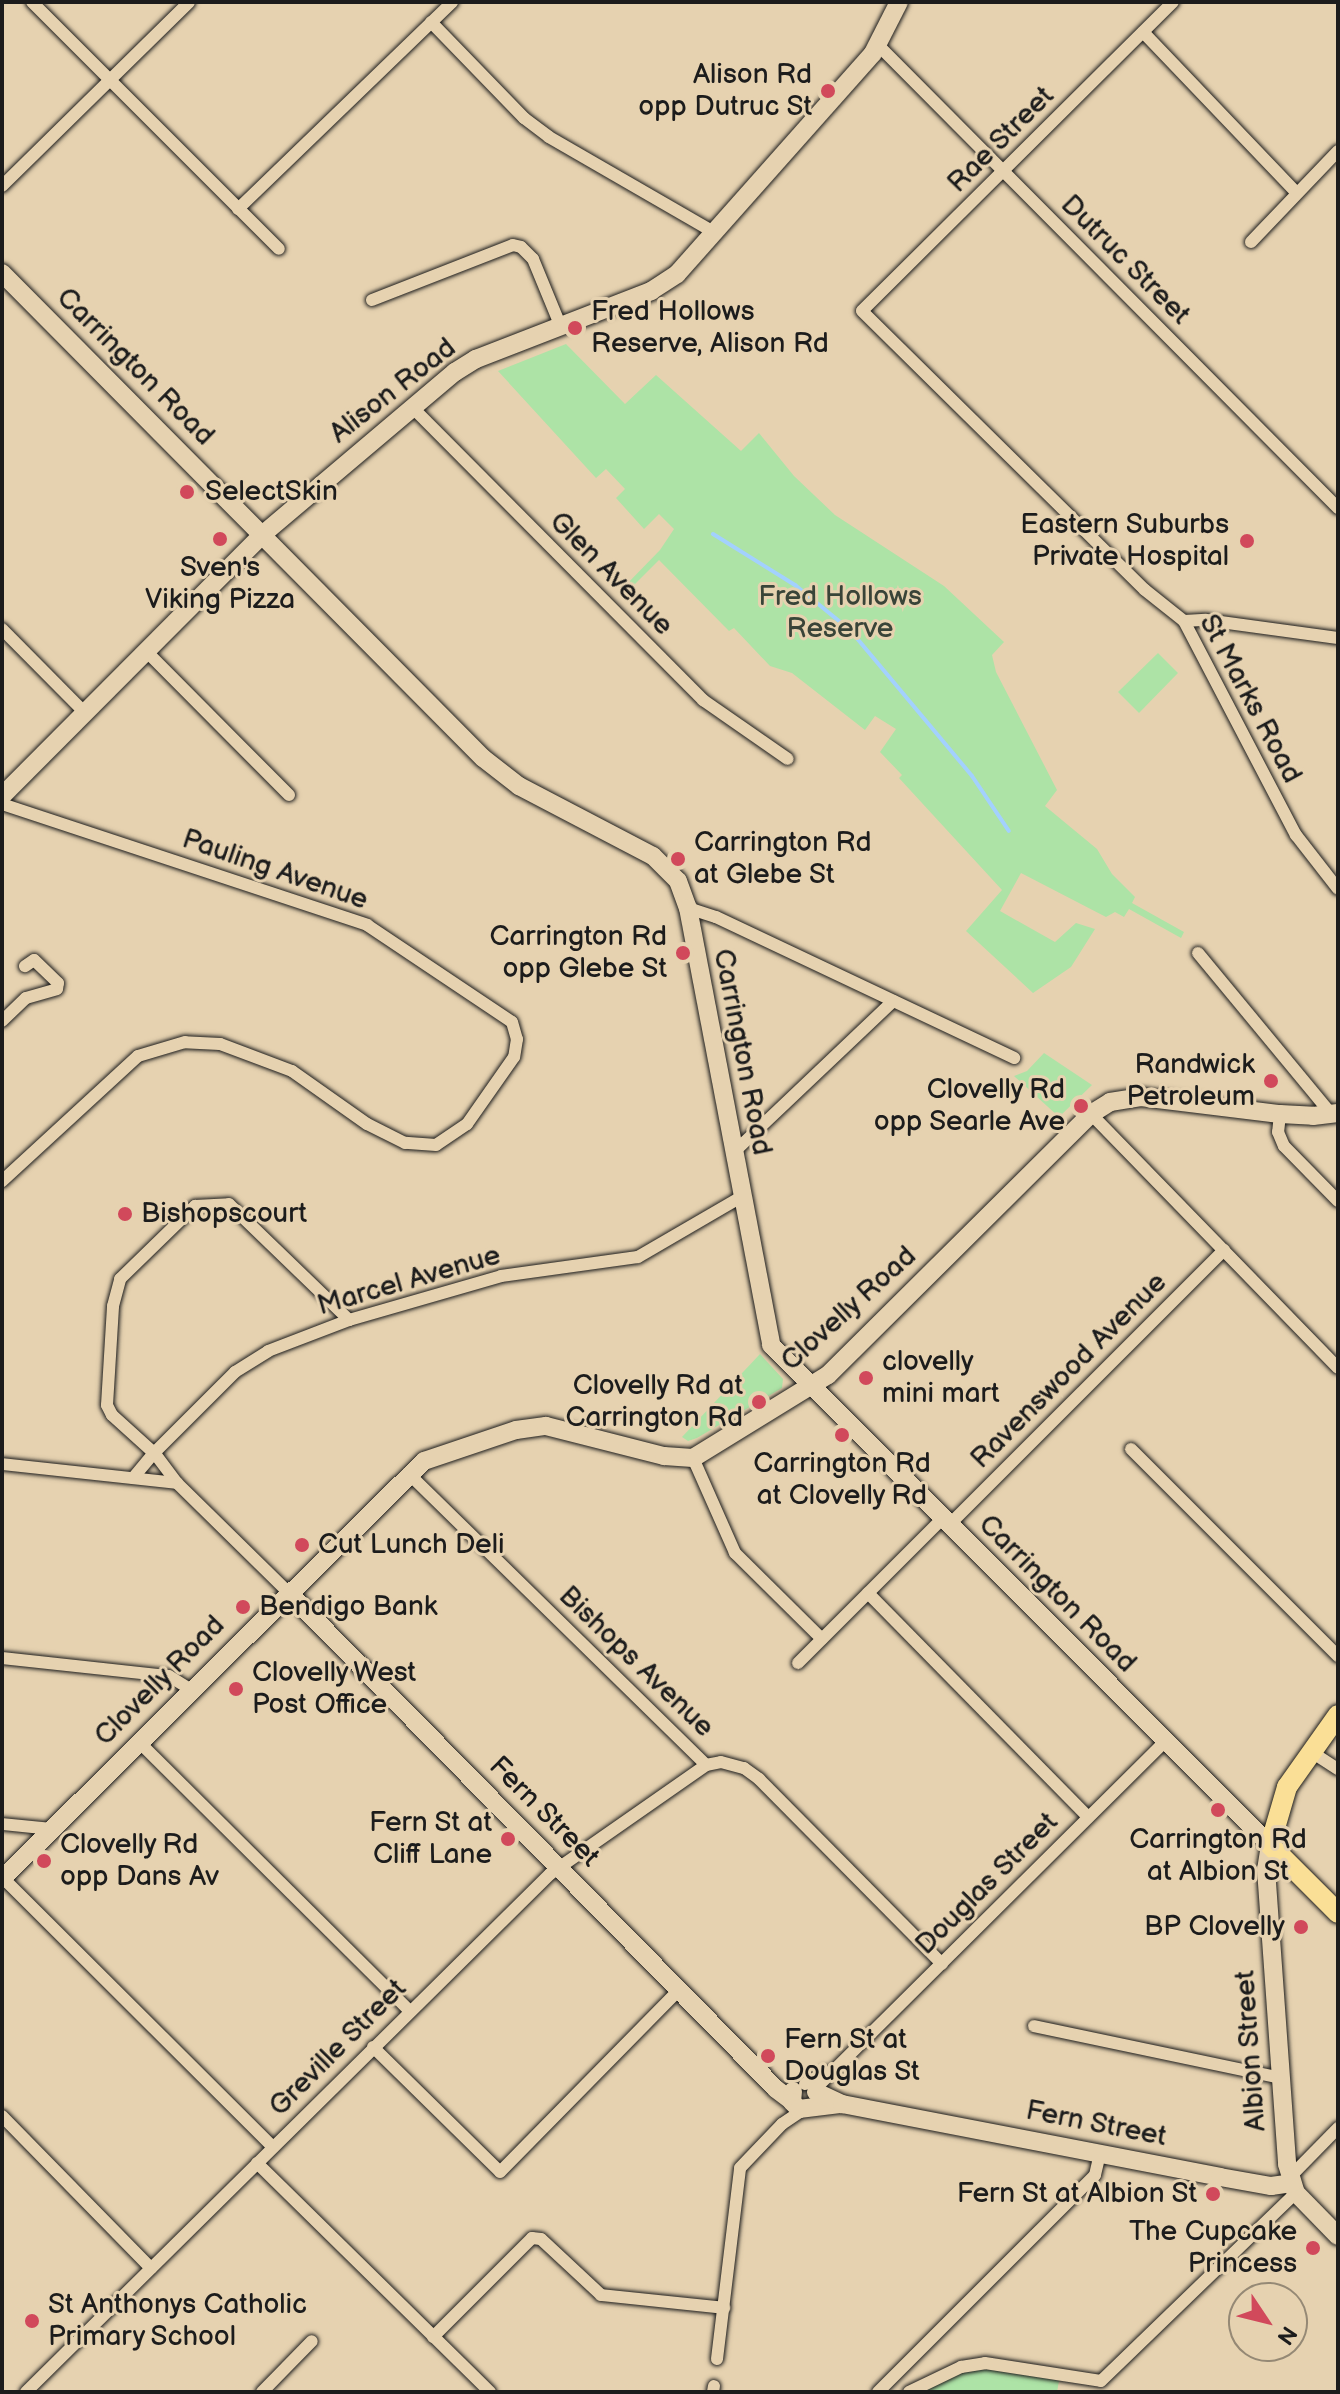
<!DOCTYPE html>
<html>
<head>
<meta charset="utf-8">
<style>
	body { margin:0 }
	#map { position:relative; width:1340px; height:2394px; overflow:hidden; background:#e6d2b0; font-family:"Balsamiq Sans",sans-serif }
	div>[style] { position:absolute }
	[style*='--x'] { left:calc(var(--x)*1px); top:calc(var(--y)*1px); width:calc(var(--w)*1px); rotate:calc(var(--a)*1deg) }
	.green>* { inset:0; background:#ade3a6 }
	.stream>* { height:4px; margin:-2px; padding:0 2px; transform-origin:2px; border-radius:2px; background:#a3d1fe }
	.roads { filter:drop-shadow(0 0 2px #1c1c1c) drop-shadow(0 0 2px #1c1c1c) }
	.street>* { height:12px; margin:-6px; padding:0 6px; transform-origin:6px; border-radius:6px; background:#e6d2b0 }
	.secondary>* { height:18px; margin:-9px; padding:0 9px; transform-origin:9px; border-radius:9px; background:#e6d2b0 }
	.primary>* { height:20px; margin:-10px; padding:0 10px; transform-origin:10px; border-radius:10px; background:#fadf96 }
	.dots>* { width:22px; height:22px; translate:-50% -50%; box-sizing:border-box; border:4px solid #e6d2b0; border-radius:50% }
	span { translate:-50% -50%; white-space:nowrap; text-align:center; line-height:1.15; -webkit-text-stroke:6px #e6d2b0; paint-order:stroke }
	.poi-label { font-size:28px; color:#1c1c1c }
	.right { translate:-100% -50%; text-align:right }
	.left { translate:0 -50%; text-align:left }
	.street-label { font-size:28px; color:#1c1c1c }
	.park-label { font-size:28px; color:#394438 }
	.frame { position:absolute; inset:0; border:4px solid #1c1c1c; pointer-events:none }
	.north { position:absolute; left:1228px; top:2282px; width:80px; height:80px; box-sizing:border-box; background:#e6d2b0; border:2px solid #958975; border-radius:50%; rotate:125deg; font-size:22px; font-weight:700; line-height:32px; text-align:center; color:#1c1c1c }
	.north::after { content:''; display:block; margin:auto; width:28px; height:36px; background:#d1495b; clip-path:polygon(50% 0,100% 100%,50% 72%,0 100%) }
</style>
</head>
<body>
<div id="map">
	<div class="green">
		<div style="clip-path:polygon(566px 344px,625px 404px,656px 375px,741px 451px,759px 433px,794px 476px,835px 515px,944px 586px,1004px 642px,992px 655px,996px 672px,1057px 790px,1045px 806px,1097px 849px,1112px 874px,1135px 897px,1132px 903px,1184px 932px,1181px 938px,1129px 909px,1124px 917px,1115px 912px,1106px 917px,1021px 873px,1000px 911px,1055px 942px,1076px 923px,1095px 929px,1071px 967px,1033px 993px,966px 931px,1002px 890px,899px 778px,902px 775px,880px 752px,896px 729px,875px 716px,865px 730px,792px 673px,770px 666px,734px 628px,729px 631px,659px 560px,627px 592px,623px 588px,660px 550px,674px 529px,659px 514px,644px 529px,616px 498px,625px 489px,606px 469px,596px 478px,498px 371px)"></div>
		<div style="clip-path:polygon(1158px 653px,1178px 673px,1139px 713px,1118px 692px)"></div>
		<div style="clip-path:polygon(1044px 1053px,1092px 1085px,1059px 1117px,1014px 1076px,1027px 1071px)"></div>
		<div style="clip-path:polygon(760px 1354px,783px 1379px,782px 1388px,697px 1438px,688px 1441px,682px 1437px)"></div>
		<div style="clip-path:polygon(978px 2369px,1008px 2370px,1059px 2381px,1057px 2392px,922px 2392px,961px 2373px)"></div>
	</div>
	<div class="stream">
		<div style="--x:713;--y:534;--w:97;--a:31.9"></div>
		<div style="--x:795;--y:585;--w:71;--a:39.3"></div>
		<div style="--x:850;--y:630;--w:190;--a:50.1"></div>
		<div style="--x:972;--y:776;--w:66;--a:56.1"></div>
	</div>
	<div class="roads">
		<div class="street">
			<div style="--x:32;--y:2;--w:349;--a:45"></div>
			<div style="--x:1173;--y:2;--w:438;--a:135.2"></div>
			<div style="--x:862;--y:311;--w:397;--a:44.6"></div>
			<div style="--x:1145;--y:590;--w:50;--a:38.5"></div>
			<div style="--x:1184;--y:621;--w:242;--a:62.4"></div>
			<div style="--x:1296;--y:835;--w:68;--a:52.1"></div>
			<div style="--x:431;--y:22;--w:134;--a:45.9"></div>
			<div style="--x:524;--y:118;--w:31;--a:37"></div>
			<div style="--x:549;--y:137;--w:192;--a:30"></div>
			<div style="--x:1143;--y:32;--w:221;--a:46.3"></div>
			<div style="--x:878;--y:45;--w:653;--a:45.19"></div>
			<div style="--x:2;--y:186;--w:262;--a:-44.5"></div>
			<div style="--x:238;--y:209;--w:298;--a:-44"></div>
			<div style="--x:1251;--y:242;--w:126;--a:-46.3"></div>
			<div style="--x:372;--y:300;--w:151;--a:-21.3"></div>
			<div style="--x:513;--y:245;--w:8;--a:14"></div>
			<div style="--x:521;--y:247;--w:17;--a:45"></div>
			<div style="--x:533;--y:259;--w:74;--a:67.6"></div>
			<div style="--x:413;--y:408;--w:412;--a:45.2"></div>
			<div style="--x:703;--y:700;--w:103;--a:34.8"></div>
			<div style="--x:1184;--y:621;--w:22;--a:-3"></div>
			<div style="--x:1206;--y:620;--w:133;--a:7.8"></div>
			<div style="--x:2;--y:629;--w:118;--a:45.3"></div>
			<div style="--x:146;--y:651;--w:203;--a:45.2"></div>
			<div style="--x:2;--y:804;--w:385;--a:18.3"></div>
			<div style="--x:367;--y:925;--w:174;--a:33.8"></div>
			<div style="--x:512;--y:1022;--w:18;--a:74"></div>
			<div style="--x:517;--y:1039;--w:18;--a:99"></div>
			<div style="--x:514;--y:1057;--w:82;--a:125"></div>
			<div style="--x:467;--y:1124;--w:37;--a:146"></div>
			<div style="--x:436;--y:1145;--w:31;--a:-176"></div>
			<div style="--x:405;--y:1143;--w:42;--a:-153.4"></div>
			<div style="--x:367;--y:1124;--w:92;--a:-144.8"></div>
			<div style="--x:292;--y:1071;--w:77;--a:-159.4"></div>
			<div style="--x:220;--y:1044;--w:35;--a:-177"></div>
			<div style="--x:185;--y:1042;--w:49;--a:163.4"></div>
			<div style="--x:138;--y:1056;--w:185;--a:137.4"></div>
			<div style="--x:688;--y:908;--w:29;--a:18"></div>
			<div style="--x:716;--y:917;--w:330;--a:25.3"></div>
			<div style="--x:1198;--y:953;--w:209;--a:50.4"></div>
			<div style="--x:2;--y:1021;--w:33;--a:-44"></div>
			<div style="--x:26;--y:998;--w:32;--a:-16"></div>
			<div style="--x:57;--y:989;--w:6;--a:-81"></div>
			<div style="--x:58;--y:983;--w:33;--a:-136"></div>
			<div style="--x:34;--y:960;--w:11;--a:146"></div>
			<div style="--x:1091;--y:1114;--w:354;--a:45.8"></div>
			<div style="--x:1280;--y:1114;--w:18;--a:96"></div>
			<div style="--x:1278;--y:1132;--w:15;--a:67"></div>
			<div style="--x:1284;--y:1146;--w:77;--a:45.5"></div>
			<div style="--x:733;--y:1153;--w:221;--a:-43.5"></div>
			<div style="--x:1131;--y:1449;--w:293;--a:45"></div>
			<div style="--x:693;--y:1458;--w:104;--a:66.1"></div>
			<div style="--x:735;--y:1553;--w:122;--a:44.7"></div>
			<div style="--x:2;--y:1464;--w:176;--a:6.2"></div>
			<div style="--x:177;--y:1483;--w:157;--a:44.5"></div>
			<div style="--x:408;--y:1473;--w:417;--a:44.4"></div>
			<div style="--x:133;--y:1478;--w:33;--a:-50"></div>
			<div style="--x:154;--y:1453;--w:57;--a:-137.9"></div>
			<div style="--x:112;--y:1415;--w:11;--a:-117"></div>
			<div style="--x:107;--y:1405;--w:99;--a:-86.5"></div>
			<div style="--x:113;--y:1306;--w:28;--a:-75"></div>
			<div style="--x:120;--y:1279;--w:105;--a:-44.2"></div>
			<div style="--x:195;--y:1206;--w:34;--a:-3"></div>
			<div style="--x:229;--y:1204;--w:167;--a:44"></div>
			<div style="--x:177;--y:1483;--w:38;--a:-127"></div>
			<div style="--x:154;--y:1453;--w:115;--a:-45"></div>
			<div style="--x:235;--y:1372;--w:39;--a:-32"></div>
			<div style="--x:268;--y:1351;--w:87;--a:-20.9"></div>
			<div style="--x:349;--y:1320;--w:158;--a:-16.1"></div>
			<div style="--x:501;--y:1276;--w:138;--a:-7.9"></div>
			<div style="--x:638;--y:1257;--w:119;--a:-30.2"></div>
			<div style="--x:949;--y:1525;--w:389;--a:-45"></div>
			<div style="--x:868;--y:1593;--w:314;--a:45.5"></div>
			<div style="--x:2;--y:1658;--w:168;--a:6.2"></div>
			<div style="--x:169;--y:1676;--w:26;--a:32"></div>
			<div style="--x:798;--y:1663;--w:204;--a:-45"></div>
			<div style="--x:139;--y:1742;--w:382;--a:44.8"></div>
			<div style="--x:1310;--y:1751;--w:33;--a:33"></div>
			<div style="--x:2;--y:1824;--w:49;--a:5.8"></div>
			<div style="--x:3;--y:1878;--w:381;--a:44.9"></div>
			<div style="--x:1034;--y:2026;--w:252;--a:11.9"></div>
			<div style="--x:373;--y:2047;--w:178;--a:44.5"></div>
			<div style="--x:500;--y:2172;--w:257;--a:-45.5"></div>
			<div style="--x:805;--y:2084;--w:24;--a:-30"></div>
			<div style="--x:814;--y:2090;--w:495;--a:-44.8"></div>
			<div style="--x:2;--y:2116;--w:213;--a:45.6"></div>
			<div style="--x:257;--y:2163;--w:327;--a:44.5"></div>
			<div style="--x:1290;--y:2177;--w:69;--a:-45.6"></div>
			<div style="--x:433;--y:2337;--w:140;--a:-45"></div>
			<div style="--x:532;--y:2238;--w:9;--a:6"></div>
			<div style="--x:541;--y:2239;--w:82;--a:43"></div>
			<div style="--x:601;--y:2295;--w:124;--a:6"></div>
			<div style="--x:717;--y:2359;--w:192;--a:-83.1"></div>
			<div style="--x:740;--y:2168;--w:61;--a:-46.3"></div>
			<div style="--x:782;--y:2124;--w:25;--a:-34"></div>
			<div style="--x:26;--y:2392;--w:737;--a:-44.67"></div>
			<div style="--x:550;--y:1874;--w:190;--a:-34.9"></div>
			<div style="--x:706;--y:1765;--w:15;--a:-11"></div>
			<div style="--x:721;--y:1762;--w:24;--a:15"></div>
			<div style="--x:744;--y:1768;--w:19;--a:36"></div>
			<div style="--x:759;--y:1779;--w:260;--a:45.3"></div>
			<div style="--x:262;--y:2392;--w:71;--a:-45.6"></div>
			<div style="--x:713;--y:2392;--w:6;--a:-81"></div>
			<div style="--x:878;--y:2392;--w:307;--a:-45"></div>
			<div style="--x:1095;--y:2175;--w:22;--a:-77"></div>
			<div style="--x:909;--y:2392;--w:58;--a:-25.7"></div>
			<div style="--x:961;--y:2367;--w:24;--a:-9"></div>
			<div style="--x:985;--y:2363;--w:117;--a:8.8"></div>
			<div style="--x:1101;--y:2381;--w:271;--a:-44"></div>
		</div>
		<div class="secondary">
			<div style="--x:2;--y:273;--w:683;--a:45.24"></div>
			<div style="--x:483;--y:758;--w:46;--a:37.9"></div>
			<div style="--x:519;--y:786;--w:151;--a:27.6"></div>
			<div style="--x:653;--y:856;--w:35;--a:45"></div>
			<div style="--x:678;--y:881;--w:29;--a:70"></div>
			<div style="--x:688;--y:908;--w:445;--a:79.2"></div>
			<div style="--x:771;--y:1345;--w:706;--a:45.06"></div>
			<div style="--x:1270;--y:1845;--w:24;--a:99"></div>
			<div style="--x:1266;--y:1869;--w:296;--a:85.9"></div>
			<div style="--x:1287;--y:2164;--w:30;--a:73"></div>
			<div style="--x:1296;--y:2193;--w:60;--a:45.7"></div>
			<div style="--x:2;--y:796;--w:368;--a:-45.1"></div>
			<div style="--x:262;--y:535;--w:253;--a:-40.2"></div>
			<div style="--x:455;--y:372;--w:25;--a:-32"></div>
			<div style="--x:476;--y:359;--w:188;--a:-21.2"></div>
			<div style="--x:651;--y:291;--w:31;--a:-33"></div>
			<div style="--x:677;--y:274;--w:295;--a:-48.4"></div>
			<div style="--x:873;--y:53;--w:57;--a:-63"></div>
			<div style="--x:289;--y:1593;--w:695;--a:45.52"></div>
			<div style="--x:776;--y:2089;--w:20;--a:37"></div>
			<div style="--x:2;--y:1879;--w:594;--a:-44.73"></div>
			<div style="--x:424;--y:1461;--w:97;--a:-18.6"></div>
			<div style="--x:516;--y:1430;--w:30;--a:-8"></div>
			<div style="--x:546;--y:1426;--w:122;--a:14.3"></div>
			<div style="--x:664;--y:1456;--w:29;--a:4"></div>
			<div style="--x:693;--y:1458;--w:158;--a:-31.6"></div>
			<div style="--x:828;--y:1375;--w:371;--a:-44.8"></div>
			<div style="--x:1091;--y:1114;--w:22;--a:-32"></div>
			<div style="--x:1110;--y:1102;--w:31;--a:-9"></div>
			<div style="--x:1141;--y:1097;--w:140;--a:7"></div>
			<div style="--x:1280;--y:1114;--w:33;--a:3"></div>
			<div style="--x:1313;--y:1116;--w:25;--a:-7"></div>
			<div style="--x:793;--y:2091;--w:11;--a:95"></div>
			<div style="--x:792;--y:2102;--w:10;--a:45"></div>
			<div style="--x:799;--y:2109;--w:41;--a:-7"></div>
			<div style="--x:816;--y:2092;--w:29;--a:25"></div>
			<div style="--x:842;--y:2104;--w:385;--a:10.9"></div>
			<div style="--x:1220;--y:2177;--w:52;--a:10"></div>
			<div style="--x:1271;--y:2186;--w:21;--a:-8"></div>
		</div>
		<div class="primary">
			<div style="--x:1338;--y:1715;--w:88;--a:125.3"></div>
			<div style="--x:1287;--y:1787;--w:60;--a:106.3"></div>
			<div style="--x:1270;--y:1845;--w:96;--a:45"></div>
		</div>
	</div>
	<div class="dots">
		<div style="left:828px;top:91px;background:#d1495b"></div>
		<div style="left:575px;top:328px;background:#d1495b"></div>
		<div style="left:187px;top:492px;background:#d1495b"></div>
		<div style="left:220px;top:539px;background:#d1495b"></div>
		<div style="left:1247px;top:541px;background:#d1495b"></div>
		<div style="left:678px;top:859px;background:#d1495b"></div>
		<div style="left:683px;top:953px;background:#d1495b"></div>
		<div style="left:1271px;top:1081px;background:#d1495b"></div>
		<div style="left:1081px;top:1106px;background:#d1495b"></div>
		<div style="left:125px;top:1214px;background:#d1495b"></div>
		<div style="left:866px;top:1378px;background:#d1495b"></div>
		<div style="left:759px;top:1402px;background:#d1495b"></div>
		<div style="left:842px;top:1435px;background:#d1495b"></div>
		<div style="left:302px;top:1545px;background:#d1495b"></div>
		<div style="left:243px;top:1607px;background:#d1495b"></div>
		<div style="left:236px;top:1689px;background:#d1495b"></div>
		<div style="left:1218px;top:1810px;background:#d1495b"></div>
		<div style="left:508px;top:1839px;background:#d1495b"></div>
		<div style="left:44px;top:1861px;background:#d1495b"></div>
		<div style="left:1301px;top:1927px;background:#d1495b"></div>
		<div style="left:768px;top:2056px;background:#d1495b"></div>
		<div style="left:1213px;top:2194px;background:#d1495b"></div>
		<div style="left:1313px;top:2248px;background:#d1495b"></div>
		<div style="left:32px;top:2321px;background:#d1495b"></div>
	</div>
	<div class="poi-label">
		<span class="right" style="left:812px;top:91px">Alison Rd<br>opp Dutruc St</span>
		<span class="left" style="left:591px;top:328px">Fred Hollows<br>Reserve, Alison Rd</span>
		<span class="left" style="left:205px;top:492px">SelectSkin</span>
		<span class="right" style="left:1229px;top:541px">Eastern Suburbs<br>Private Hospital</span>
		<span style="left:220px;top:584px">Sven's<br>Viking Pizza</span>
		<span class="left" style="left:694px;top:859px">Carrington Rd<br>at Glebe St</span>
		<span class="right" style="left:667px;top:953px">Carrington Rd<br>opp Glebe St</span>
		<span class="right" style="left:1255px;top:1081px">Randwick<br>Petroleum</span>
		<span class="right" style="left:1065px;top:1106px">Clovelly Rd<br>opp Searle Ave</span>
		<span class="left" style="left:141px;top:1214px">Bishopscourt</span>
		<span class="left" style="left:882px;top:1378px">clovelly<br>mini mart</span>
		<span class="right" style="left:743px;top:1402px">Clovelly Rd at<br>Carrington Rd</span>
		<span style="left:842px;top:1480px">Carrington Rd<br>at Clovelly Rd</span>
		<span class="left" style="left:318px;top:1545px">Cut Lunch Deli</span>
		<span class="left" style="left:259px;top:1607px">Bendigo Bank</span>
		<span class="left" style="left:252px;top:1689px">Clovelly West<br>Post Office</span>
		<span class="right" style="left:492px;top:1839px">Fern St at<br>Cliff Lane</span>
		<span style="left:1218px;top:1856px">Carrington Rd<br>at Albion St</span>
		<span class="left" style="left:60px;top:1861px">Clovelly Rd<br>opp Dans Av</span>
		<span class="right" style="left:1285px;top:1927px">BP Clovelly</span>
		<span class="left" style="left:784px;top:2056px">Fern St at<br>Douglas St</span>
		<span class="right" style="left:1197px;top:2194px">Fern St at Albion St</span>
		<span class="right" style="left:1297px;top:2248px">The Cupcake<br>Princess</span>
		<span class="left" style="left:48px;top:2321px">St Anthonys Catholic<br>Primary School</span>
	</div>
	<div class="street-label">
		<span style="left:1001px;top:140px;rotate:-45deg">Rae Street</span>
		<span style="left:1125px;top:260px;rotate:45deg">Dutruc Street</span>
		<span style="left:135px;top:367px;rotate:45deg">Carrington Road</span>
		<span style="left:393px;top:391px;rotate:-38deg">Alison Road</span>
		<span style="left:611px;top:574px;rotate:45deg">Glen Avenue</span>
		<span style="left:1250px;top:699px;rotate:62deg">St Marks Road</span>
		<span style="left:275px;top:870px;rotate:19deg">Pauling Avenue</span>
		<span style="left:742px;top:1052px;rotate:79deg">Carrington Road</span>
		<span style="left:409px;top:1281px;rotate:-16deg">Marcel Avenue</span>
		<span style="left:849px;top:1309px;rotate:-42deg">Clovelly Road</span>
		<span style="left:1069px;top:1371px;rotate:-45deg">Ravenswood Avenue</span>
		<span style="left:1057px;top:1594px;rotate:45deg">Carrington Road</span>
		<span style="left:636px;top:1662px;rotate:44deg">Bishops Avenue</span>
		<span style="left:160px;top:1681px;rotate:-45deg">Clovelly Road</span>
		<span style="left:544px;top:1812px;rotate:45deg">Fern Street</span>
		<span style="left:987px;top:1884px;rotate:-45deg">Douglas Street</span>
		<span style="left:338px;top:2048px;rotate:-45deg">Greville Street</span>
		<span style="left:1251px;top:2051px;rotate:-94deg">Albion Street</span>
		<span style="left:1096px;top:2124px;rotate:11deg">Fern Street</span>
	</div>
	<div class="park-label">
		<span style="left:840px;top:613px">Fred Hollows<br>Reserve</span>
	</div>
	<div class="frame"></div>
	<div class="north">N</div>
</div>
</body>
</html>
